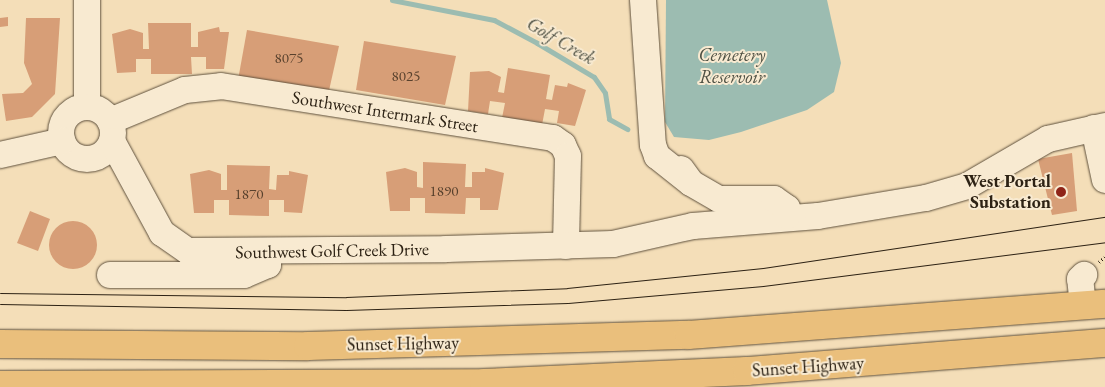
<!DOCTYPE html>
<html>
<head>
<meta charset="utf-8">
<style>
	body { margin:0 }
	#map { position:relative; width:1105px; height:387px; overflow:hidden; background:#f4deb8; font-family:"EB Garamond",serif }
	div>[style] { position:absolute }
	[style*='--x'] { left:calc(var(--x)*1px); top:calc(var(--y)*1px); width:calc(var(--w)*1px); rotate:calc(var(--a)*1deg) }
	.water>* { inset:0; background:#9cbcb1 }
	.stream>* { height:5px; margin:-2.5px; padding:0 2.5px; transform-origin:2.5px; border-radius:2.5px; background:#9cbcb1 }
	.building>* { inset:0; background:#d79e77 }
	.round { border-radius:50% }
	.path>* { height:3px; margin-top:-1.5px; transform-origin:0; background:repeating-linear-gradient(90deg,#2d2214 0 1px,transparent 0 3.5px) }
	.roads { filter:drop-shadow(0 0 1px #5f513d) drop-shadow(0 0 1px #5f513d) }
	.minor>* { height:26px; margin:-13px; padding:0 13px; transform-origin:13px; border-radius:13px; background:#f8ead1 }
	.minor>.ring { margin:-13px; padding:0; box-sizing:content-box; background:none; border:26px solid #f8ead1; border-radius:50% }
	.highway>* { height:28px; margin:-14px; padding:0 14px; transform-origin:14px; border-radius:14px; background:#eabf7c }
	.tram>* { height:1px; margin:-0.5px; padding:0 0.5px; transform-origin:0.5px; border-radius:0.5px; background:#2d2214 }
	.dots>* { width:14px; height:14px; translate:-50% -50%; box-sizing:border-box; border:2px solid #f8ead1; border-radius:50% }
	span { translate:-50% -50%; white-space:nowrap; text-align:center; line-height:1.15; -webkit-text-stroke:4px #f8ead1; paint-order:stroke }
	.number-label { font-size:15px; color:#58412d }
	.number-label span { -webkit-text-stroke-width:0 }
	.street-label { font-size:18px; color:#2d2214 }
	.poi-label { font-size:18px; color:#2d2214; font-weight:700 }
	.right { translate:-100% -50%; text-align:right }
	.water-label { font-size:19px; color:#4e5043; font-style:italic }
</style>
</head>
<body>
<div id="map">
	<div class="water">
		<div style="clip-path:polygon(666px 0,827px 0,841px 63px,834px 92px,807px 110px,741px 132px,709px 140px,674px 137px,665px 122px)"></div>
	</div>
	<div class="stream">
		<div style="--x:392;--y:0;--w:104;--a:11.1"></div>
		<div style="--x:494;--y:20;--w:49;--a:28.1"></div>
		<div style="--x:537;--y:43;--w:66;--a:30.8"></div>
		<div style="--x:594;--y:77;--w:19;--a:55"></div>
		<div style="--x:605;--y:93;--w:26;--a:81"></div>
		<div style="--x:609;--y:119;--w:21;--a:29"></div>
	</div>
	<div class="building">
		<div style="clip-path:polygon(8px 17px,8px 26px,0 27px,0 18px)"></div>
		<div style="clip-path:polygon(26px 18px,60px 18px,55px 94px,32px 117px,6px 121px,2px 94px,23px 93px,32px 84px,24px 63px)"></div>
		<div style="clip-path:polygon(148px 23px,191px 23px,191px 47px,198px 47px,198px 32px,219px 27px,220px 32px,229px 32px,224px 69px,206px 69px,206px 57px,191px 57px,192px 74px,151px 74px,151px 59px,136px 59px,136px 72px,117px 73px,112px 34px,130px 29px,143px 33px,143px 49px,149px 49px)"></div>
		<div style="clip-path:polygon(247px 30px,339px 46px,328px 95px,238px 80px)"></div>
		<div style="clip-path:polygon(364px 41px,456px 56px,445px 105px,356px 90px)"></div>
		<div style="clip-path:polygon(508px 68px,550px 75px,546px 99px,552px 100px,555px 85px,567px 87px,568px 83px,586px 90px,575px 126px,557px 123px,559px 111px,545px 109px,542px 125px,502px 118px,505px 103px,490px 101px,488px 114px,468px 111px,470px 72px,489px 71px,501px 77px,498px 92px,504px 93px)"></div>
		<div style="clip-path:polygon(1072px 153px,1077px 211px,1052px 215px,1038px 159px)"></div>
		<div style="clip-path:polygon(423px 162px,466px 164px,465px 187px,472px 187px,472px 172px,485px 172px,485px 168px,504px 173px,498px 210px,480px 210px,480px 198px,466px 198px,465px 214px,425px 213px,425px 198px,410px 198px,410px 211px,390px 211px,386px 172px,405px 168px,417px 172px,417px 187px,423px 188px)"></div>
		<div style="clip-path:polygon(227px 165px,270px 166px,269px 189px,276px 190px,277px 175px,289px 175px,289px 171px,308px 175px,302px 213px,284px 212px,284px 200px,269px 200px,269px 216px,229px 215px,229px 200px,214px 200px,214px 213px,194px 213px,190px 174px,209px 170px,221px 174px,221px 190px,227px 190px)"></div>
		<div style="clip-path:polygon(30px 211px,50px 219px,38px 251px,17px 243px)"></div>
		<div class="round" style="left:49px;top:221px;width:48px;height:48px"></div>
	</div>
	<div class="path">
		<div style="--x:1099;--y:262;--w:8;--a:-40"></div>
	</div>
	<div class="roads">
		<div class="minor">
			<div style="--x:643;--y:0;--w:145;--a:86.1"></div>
			<div style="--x:653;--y:145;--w:12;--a:70"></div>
			<div style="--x:657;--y:156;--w:43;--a:38.5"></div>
			<div style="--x:87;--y:106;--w:106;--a:-90"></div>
			<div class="ring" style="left:61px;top:107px;width:26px;height:26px"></div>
			<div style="--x:110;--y:121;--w:81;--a:-22.5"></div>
			<div style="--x:185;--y:90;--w:36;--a:-6"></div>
			<div style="--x:221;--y:86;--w:336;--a:8.9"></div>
			<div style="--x:553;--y:138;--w:12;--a:35"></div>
			<div style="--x:563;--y:145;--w:12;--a:66"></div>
			<div style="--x:568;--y:156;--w:90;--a:91.3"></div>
			<div style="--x:1094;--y:128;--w:53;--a:78.1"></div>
			<div style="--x:112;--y:141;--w:105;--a:61.5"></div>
			<div style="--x:162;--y:233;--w:32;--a:35"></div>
			<div style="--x:188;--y:251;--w:258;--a:-0.4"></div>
			<div style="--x:446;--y:249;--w:167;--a:-1.7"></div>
			<div style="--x:613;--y:244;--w:82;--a:-12.7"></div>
			<div style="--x:693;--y:226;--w:125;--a:-4.6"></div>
			<div style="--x:818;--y:216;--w:109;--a:-9.5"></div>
			<div style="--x:926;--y:198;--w:43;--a:-16.3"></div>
			<div style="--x:967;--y:186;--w:94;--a:-30.1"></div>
			<div style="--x:1048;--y:139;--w:58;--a:-12.8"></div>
			<div style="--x:0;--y:155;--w:64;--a:-12.7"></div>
			<div style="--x:681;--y:169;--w:17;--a:54"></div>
			<div style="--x:691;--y:183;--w:32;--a:30"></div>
			<div style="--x:719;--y:199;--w:55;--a:0"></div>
			<div style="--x:774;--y:199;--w:16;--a:35"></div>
			<div style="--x:787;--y:208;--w:8;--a:90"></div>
			<div style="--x:110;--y:275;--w:134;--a:0"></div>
			<div style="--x:244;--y:275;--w:26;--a:-23"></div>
			<div style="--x:268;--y:265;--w:13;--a:-90"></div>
			<div style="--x:1083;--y:306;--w:27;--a:-96"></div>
			<div style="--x:1080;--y:279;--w:6;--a:-45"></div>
		</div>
		<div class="highway">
			<div style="--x:0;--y:344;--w:308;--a:0.4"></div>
			<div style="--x:308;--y:346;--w:381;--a:-1.7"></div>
			<div style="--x:689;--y:335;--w:417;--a:-4.3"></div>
			<div style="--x:0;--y:385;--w:484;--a:-0.2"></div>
			<div style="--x:484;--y:383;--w:263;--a:-2.6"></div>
			<div style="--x:747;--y:371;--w:359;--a:-4.5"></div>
		</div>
	</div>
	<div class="tram">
		<div style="--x:0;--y:293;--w:346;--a:0.7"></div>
		<div style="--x:346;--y:297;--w:221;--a:-2.3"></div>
		<div style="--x:567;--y:288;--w:197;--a:-5.8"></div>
		<div style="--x:763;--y:268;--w:346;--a:-8.5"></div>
		<div style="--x:0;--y:304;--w:346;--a:1"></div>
		<div style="--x:346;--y:310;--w:222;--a:-1.8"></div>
		<div style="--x:568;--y:303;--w:196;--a:-5"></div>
		<div style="--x:763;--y:286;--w:345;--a:-7.3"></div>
	</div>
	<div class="dots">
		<div style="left:1061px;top:192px;background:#8f2418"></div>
	</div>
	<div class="number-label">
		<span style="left:289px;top:58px">8075</span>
		<span style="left:406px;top:76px">8025</span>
		<span style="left:444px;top:191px">1890</span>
		<span style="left:249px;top:194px">1870</span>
	</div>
	<div class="street-label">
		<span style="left:385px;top:112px;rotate:9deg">Southwest Intermark Street</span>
		<span style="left:332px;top:251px;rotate:-1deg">Southwest Golf Creek Drive</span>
		<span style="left:403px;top:344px;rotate:-1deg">Sunset Highway</span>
		<span style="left:808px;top:367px;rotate:-4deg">Sunset Highway</span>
	</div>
	<div class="poi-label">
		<span class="right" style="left:1051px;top:192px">West Portal<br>Substation</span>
	</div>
	<div class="water-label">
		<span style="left:561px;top:41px;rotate:30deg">Golf Creek</span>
		<span style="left:732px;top:66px">Cemetery<br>Reservoir</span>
	</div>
</div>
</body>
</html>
